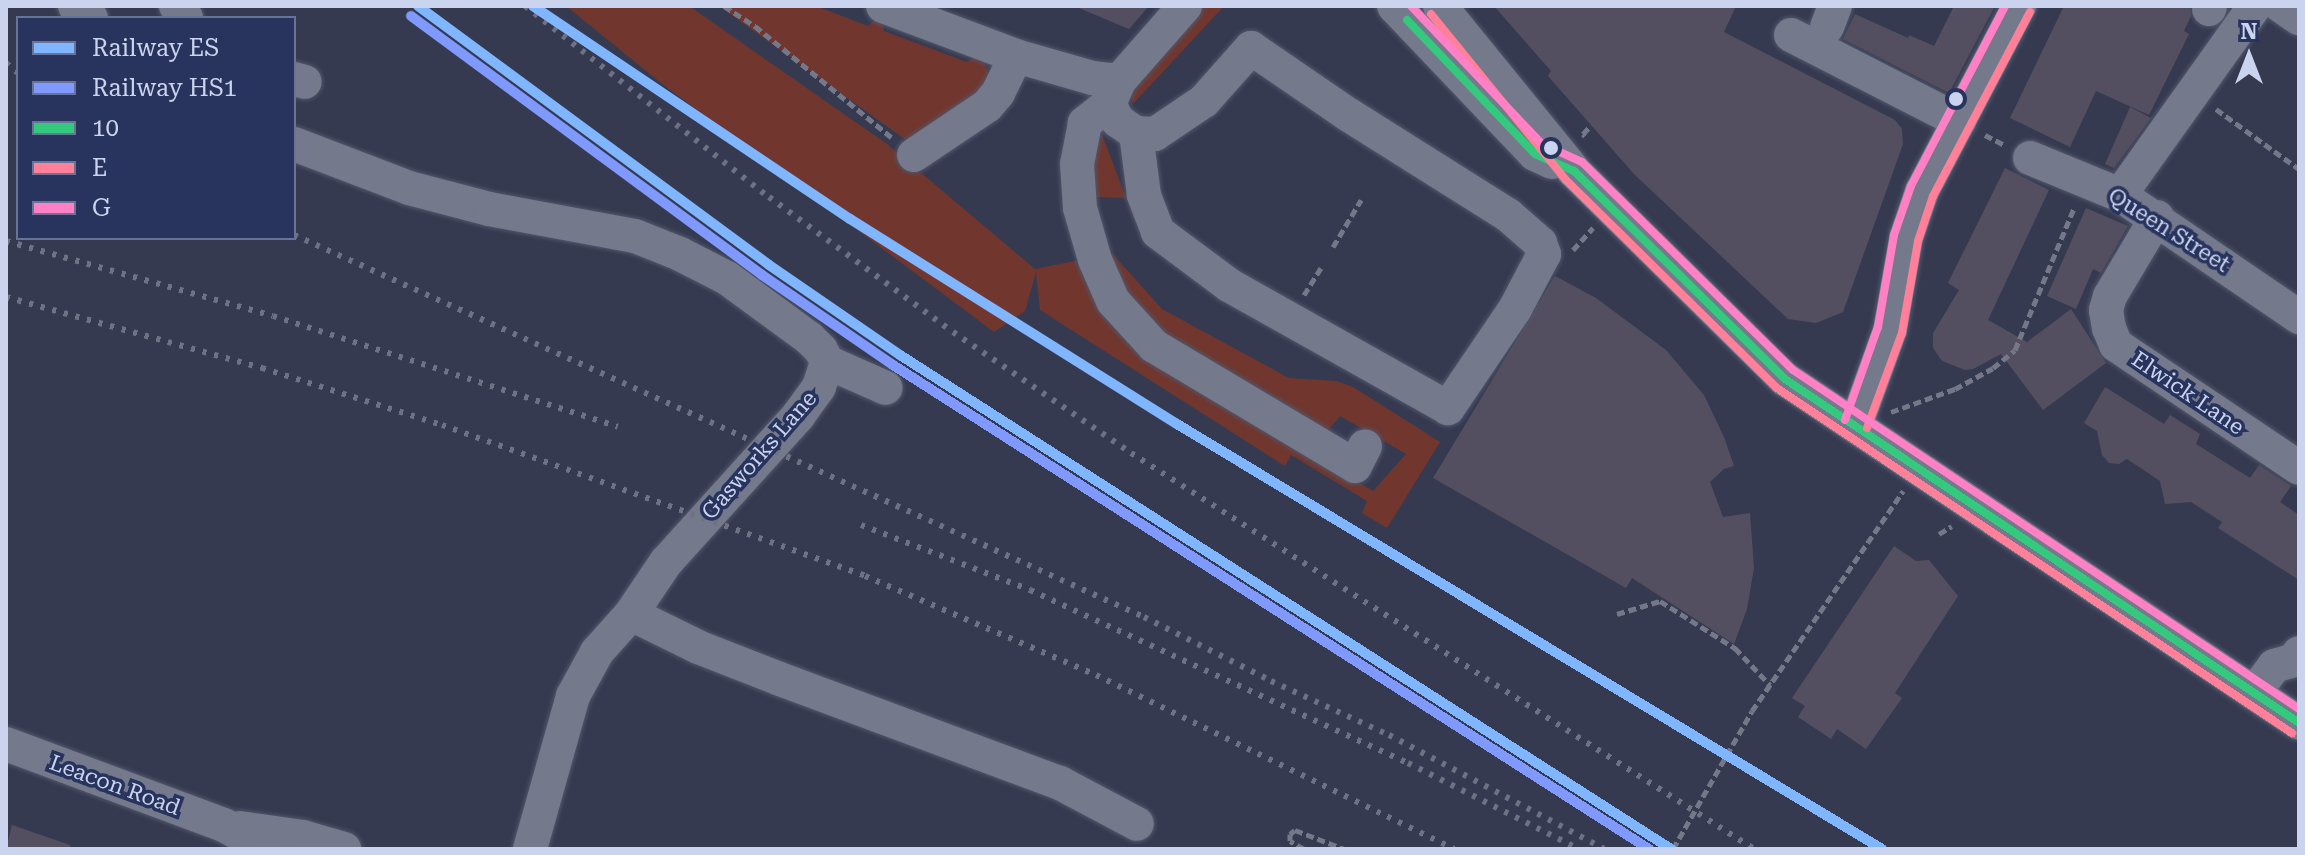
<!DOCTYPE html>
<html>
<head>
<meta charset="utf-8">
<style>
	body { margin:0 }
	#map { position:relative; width:2305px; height:855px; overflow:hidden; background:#353a51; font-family:"Roboto Serif",serif }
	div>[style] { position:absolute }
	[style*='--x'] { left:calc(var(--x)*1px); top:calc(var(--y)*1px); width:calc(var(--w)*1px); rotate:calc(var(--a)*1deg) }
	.green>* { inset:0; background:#71372f }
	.building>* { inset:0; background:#544f60 }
	.path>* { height:5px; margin-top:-2.5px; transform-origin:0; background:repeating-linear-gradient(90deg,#747888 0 8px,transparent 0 12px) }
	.roads { filter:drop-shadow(0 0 2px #51566a) drop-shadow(0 0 2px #51566a) }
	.minor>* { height:34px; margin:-17px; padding:0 17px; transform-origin:17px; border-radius:17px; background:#74798c }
	.rail>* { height:6px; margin-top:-3px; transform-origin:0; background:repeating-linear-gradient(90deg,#6e7284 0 4px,transparent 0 12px) }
	.path-bridge>* { height:5px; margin-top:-2.5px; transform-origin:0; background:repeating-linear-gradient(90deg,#747888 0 8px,transparent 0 12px) }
	.bus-1>* { height:8px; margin:-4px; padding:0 4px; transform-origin:4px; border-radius:4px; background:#33ca7d }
	.bus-2>* { height:8px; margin:-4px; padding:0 4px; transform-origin:4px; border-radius:4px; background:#ff8098 }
	.bus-3>* { height:8px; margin:-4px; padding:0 4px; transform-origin:4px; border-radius:4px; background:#ff80c5 }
	.rail-1>* { height:10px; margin:-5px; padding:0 5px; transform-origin:5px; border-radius:5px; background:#80b5ff }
	.rail-2>* { height:10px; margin:-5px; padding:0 5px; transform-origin:5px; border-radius:5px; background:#8099ff }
	.dots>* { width:22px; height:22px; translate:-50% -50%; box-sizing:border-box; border:4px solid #28335e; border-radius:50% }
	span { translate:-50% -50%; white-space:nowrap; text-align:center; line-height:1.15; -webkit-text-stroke:7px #28335e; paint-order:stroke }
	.street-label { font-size:22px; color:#cbd4ee }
	.frame { position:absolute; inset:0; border:8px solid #cbd4ee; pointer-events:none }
	.legend { position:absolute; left:16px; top:16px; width:280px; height:224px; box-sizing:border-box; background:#28335e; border:2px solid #697398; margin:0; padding:10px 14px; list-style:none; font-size:24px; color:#cbd4ee }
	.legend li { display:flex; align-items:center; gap:16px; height:40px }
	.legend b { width:40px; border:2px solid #697398 }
	.north { position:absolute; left:2209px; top:16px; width:80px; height:80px; -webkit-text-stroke:6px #28335e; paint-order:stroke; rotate:0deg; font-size:22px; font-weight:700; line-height:32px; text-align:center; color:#cbd4ee }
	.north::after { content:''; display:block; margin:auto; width:28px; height:36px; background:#cbd4ee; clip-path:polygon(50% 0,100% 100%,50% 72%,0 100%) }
</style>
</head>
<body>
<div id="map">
	<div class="green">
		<div style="clip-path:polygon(566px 6px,689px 6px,887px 144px,1035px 269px,1080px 260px,1105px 313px,1137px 347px,1373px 491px,1406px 454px,1340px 416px,1326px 432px,1310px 432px,1154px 334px,1113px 289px,1096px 254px,1082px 202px,1084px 156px,1092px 127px,1103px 137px,1126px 198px,1094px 197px,1109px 250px,1162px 309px,1289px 378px,1336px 381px,1353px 387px,1440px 442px,1387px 528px,1362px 513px,1367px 501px,1291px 455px,1285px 466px,1040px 310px,1036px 272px,1025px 311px,994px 332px,666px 87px)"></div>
		<div style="clip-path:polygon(719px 6px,816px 6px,868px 26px,875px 20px,882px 22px,884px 31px,967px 62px,975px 57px,983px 59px,989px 73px,986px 88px,913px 140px,906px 140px)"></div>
		<div style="clip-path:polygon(1200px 6px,1224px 6px,1133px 104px,1127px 88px)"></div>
	</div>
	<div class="building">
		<div style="clip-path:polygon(1074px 6px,1149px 6px,1129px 29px)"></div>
		<div style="clip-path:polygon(1494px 6px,1736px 6px,1724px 32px,1895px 120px,1902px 129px,1903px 144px,1843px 312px,1816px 323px,1788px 319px,1634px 174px,1548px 76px,1551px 71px)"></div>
		<div style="clip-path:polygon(1954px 6px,1995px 6px,1949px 93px,1843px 39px,1855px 14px,1908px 38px,1909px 35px,1934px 46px)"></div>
		<div style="clip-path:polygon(2064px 6px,2190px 6px,2191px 16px,2184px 31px,2189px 34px,2149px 115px,2096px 91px,2070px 147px,2010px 118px)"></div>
		<div style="clip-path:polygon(2130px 107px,2151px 118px,2114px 168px,2105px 164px)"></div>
		<div style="clip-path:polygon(2005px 168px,2049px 190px,1988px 320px,2027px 342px,2071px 309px,2106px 363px,2043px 410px,2001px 354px,1973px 369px,1965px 370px,1942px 361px,1933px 348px,1933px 333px,1959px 290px,1948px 283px)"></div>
		<div style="clip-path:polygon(2086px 208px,2128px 226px,2101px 273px,2093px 269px,2076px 309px,2047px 296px)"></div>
		<div style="clip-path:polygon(1555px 276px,1596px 298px,1666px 350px,1704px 395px,1724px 437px,1734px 466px,1724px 469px,1710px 482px,1723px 517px,1750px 513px,1754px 568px,1747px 609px,1734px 644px,1632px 578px,1626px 588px,1433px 478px)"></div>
		<div style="clip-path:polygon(2105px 387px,2164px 424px,2170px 415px,2200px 434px,2196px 444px,2250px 478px,2259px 465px,2291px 486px,2280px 502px,2299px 515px,2299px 580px,2218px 528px,2222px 522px,2191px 502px,2165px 504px,2160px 481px,2127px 459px,2119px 464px,2109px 463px,2102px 455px,2097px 431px,2084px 423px)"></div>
		<div style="clip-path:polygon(1894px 546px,1916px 561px,1929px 560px,1958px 596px,1895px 693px,1902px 698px,1866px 749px,1837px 729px,1831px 739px,1798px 717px,1805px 706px,1792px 698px)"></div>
		<div style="clip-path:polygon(12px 825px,70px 845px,70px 849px,6px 849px)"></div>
	</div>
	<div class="path">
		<div style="--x:724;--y:6;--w:37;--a:33"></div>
		<div style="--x:755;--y:26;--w:176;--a:39.2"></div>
		<div style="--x:2216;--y:109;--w:102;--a:35.9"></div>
		<div style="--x:1985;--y:135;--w:22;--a:27"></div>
		<div style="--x:1585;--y:136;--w:3;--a:-135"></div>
		<div style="--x:1583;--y:134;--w:12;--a:-48"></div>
		<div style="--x:1333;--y:247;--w:55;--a:-59.2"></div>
		<div style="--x:1573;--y:250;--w:30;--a:-48"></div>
		<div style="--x:1304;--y:295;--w:32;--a:-58"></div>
		<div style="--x:1891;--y:412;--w:68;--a:-19.8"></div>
		<div style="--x:1955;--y:389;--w:43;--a:-28.9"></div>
		<div style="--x:1993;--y:368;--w:28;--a:-39"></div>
		<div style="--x:2015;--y:350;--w:154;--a:-67.4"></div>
		<div style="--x:1939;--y:534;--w:15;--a:-32"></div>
		<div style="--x:1617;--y:614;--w:45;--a:-16.8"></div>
		<div style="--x:1660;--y:601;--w:89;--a:32.1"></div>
		<div style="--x:1735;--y:648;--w:51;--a:46.6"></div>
		<div style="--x:1752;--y:711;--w:267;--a:-55.5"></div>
		<div style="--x:1304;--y:849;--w:16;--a:-150"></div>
		<div style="--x:1290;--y:841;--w:7;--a:-90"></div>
		<div style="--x:1290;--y:834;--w:6;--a:-39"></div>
		<div style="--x:1295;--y:830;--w:53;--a:21.2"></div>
	</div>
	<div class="roads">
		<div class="minor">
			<div style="--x:75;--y:6;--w:20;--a:37"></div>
			<div style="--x:176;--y:6;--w:16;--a:50"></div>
			<div style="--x:883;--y:6;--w:142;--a:20.6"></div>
			<div style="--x:1016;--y:56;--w:79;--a:16.1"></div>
			<div style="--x:1092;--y:78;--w:27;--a:6"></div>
			<div style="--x:1185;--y:6;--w:100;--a:131.3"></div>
			<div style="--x:1119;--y:81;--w:25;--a:113"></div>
			<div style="--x:1109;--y:104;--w:31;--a:142"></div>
			<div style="--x:1085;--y:123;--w:42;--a:101"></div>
			<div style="--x:1077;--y:164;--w:44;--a:86.1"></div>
			<div style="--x:1080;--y:208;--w:54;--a:73.9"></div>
			<div style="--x:1095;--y:260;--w:45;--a:66.3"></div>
			<div style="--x:1113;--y:301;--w:61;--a:47.7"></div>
			<div style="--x:1154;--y:346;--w:234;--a:30.8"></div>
			<div style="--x:1355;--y:466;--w:22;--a:-63"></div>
			<div style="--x:1394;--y:6;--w:204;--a:46.4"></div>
			<div style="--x:1535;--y:154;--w:19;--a:25"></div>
			<div style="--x:1440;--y:6;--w:213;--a:50.9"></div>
			<div style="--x:1574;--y:171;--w:296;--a:44.6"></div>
			<div style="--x:1785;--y:379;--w:618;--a:33.79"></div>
			<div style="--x:2281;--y:6;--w:22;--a:34"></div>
			<div style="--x:2209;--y:9;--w:3;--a:-72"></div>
			<div style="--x:1827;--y:27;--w:22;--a:-69"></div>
			<div style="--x:1791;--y:35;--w:189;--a:27.1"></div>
			<div style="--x:294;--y:79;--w:11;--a:15"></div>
			<div style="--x:1109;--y:104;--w:19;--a:62"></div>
			<div style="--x:1118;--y:121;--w:22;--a:34"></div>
			<div style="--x:1136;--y:133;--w:19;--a:3"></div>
			<div style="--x:1155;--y:134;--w:59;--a:-34"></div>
			<div style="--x:1204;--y:101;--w:71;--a:-48.4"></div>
			<div style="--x:1251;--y:48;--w:119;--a:34.4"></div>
			<div style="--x:1349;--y:115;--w:188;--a:32.2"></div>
			<div style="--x:1508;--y:215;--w:43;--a:41.2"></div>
			<div style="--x:1540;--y:243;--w:12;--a:70"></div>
			<div style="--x:1544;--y:254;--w:62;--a:117.8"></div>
			<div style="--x:1515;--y:309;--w:120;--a:124.1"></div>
			<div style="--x:1448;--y:408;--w:251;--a:-150.7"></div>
			<div style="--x:1229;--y:285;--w:89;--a:-143.3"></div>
			<div style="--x:1158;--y:232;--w:40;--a:-111"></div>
			<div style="--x:1144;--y:195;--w:63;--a:-97.4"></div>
			<div style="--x:294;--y:144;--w:123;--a:20.9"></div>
			<div style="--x:409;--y:188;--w:83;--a:14.7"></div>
			<div style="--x:489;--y:209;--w:148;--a:10.5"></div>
			<div style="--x:635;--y:236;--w:48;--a:21.8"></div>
			<div style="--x:680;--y:254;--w:53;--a:27.1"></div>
			<div style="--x:727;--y:278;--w:102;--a:36.2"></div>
			<div style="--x:809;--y:338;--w:17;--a:45"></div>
			<div style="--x:821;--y:350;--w:13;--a:63"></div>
			<div style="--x:827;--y:362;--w:26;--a:108"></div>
			<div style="--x:819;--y:387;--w:34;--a:126"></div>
			<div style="--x:799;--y:415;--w:198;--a:132.1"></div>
			<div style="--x:666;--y:562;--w:63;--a:123.9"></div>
			<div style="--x:631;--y:614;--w:51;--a:131.8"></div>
			<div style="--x:597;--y:652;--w:50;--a:118.6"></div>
			<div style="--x:573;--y:696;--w:159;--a:105.7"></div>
			<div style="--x:914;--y:155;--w:88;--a:-33.9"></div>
			<div style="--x:987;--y:106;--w:17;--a:-50"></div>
			<div style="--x:998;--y:93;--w:41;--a:-64.1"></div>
			<div style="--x:2030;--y:158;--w:97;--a:22.3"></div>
			<div style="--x:2120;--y:195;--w:217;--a:34.3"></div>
			<div style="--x:2120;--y:195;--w:232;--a:-54.5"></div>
			<div style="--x:2157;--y:217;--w:92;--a:120.7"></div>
			<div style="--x:2110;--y:296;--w:15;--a:106"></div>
			<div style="--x:2106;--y:310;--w:18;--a:81"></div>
			<div style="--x:2109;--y:328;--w:18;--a:68"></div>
			<div style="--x:2116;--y:345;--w:220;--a:33.9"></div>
			<div style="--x:827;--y:362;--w:64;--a:23.8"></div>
			<div style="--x:1856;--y:424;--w:100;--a:-70.1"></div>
			<div style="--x:1890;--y:330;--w:93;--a:-80.1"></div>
			<div style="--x:1906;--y:238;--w:50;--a:-71.2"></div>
			<div style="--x:1922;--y:191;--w:209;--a:-62.3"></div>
			<div style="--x:631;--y:614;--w:75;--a:26.2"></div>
			<div style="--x:698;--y:647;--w:88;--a:21.3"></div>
			<div style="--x:780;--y:679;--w:299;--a:20.4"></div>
			<div style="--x:1060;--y:783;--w:87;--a:28"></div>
			<div style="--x:2254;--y:693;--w:34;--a:-53"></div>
			<div style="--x:2274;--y:666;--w:22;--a:-16"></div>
			<div style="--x:2295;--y:660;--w:8;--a:-60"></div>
			<div style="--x:6;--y:744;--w:233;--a:20.4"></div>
			<div style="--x:224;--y:825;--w:48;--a:29.7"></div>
			<div style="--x:240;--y:828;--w:64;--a:8.1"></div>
			<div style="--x:303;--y:837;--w:43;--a:16.3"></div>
		</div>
	</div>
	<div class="rail">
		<div style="--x:525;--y:6;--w:310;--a:38.1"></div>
		<div style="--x:769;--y:197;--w:228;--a:36.3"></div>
		<div style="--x:953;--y:332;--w:215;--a:34.2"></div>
		<div style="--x:1131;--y:453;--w:738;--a:32.44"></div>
		<div style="--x:6;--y:63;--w:16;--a:40"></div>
		<div style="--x:294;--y:235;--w:932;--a:24.2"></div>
		<div style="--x:1144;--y:617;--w:142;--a:26.7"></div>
		<div style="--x:1271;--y:681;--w:130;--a:24.6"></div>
		<div style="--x:1389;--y:735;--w:243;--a:27.9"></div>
		<div style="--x:6;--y:241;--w:277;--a:15.7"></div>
		<div style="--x:273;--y:316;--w:362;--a:17.8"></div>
		<div style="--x:6;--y:297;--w:266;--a:15.5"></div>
		<div style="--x:262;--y:368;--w:189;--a:17.6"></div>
		<div style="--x:442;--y:425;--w:449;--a:19.6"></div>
		<div style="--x:865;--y:576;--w:251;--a:23.2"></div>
		<div style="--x:1096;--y:675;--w:398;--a:25.9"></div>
		<div style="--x:861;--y:525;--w:181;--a:21"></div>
		<div style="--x:1030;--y:590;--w:416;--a:24.6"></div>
		<div style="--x:1408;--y:763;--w:191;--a:26.7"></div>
	</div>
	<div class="path-bridge">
		<div style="--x:1673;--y:849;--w:159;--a:-60.2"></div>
	</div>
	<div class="bus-1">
		<div style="--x:1407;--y:20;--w:185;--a:46.3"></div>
		<div style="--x:1535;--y:154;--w:43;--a:23.6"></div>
		<div style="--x:1574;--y:171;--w:296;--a:44.6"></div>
		<div style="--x:1785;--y:379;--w:618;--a:33.79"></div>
	</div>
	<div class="bus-2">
		<div style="--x:1431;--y:14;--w:214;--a:50.9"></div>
		<div style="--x:1566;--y:180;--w:296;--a:44.6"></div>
		<div style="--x:1777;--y:388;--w:620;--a:33.82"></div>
		<div style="--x:1867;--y:428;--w:101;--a:-69.8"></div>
		<div style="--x:1902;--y:333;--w:93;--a:-80.1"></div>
		<div style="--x:1918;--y:241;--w:47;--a:-71.6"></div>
		<div style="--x:1933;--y:196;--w:208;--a:-62.2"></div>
	</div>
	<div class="bus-3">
		<div style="--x:1411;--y:6;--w:190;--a:46.5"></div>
		<div style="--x:1542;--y:144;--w:44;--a:24.2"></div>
		<div style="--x:1582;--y:162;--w:296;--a:44.6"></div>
		<div style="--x:1793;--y:370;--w:609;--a:33.82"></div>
		<div style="--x:1845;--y:420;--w:99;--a:-70.5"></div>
		<div style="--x:1878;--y:327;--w:93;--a:-80.1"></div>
		<div style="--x:1894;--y:235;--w:52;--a:-70.9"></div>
		<div style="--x:1911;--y:186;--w:203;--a:-62.4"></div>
	</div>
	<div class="rail-1">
		<div style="--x:418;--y:6;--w:436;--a:36.4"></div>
		<div style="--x:769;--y:265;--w:159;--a:34.5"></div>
		<div style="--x:900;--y:355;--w:916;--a:32.65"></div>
		<div style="--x:533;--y:6;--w:382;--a:33.9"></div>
		<div style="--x:850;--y:219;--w:386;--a:32.1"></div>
		<div style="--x:1177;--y:424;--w:823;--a:31.08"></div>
	</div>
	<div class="rail-2">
		<div style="--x:411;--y:16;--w:436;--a:36.4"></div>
		<div style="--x:762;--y:275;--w:159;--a:34.5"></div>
		<div style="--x:893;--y:365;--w:898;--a:32.63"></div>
	</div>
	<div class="dots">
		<div style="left:1956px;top:99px;background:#cbd4ee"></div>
		<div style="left:1551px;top:148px;background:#cbd4ee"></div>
	</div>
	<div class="street-label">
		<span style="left:2169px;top:230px;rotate:32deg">Queen Street</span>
		<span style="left:2188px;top:393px;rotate:34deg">Elwick Lane</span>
		<span style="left:759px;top:455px;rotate:-49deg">Gasworks Lane</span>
		<span style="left:115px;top:785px;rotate:20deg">Leacon Road</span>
	</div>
	<div class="frame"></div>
	<ul class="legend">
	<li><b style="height:10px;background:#80b5ff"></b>Railway ES</li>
	<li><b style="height:10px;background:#8099ff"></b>Railway HS1</li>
	<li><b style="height:10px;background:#33ca7d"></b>10</li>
	<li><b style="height:10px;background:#ff8098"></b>E</li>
	<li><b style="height:10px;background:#ff80c5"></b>G</li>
	</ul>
	<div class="north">N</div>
</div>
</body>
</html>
